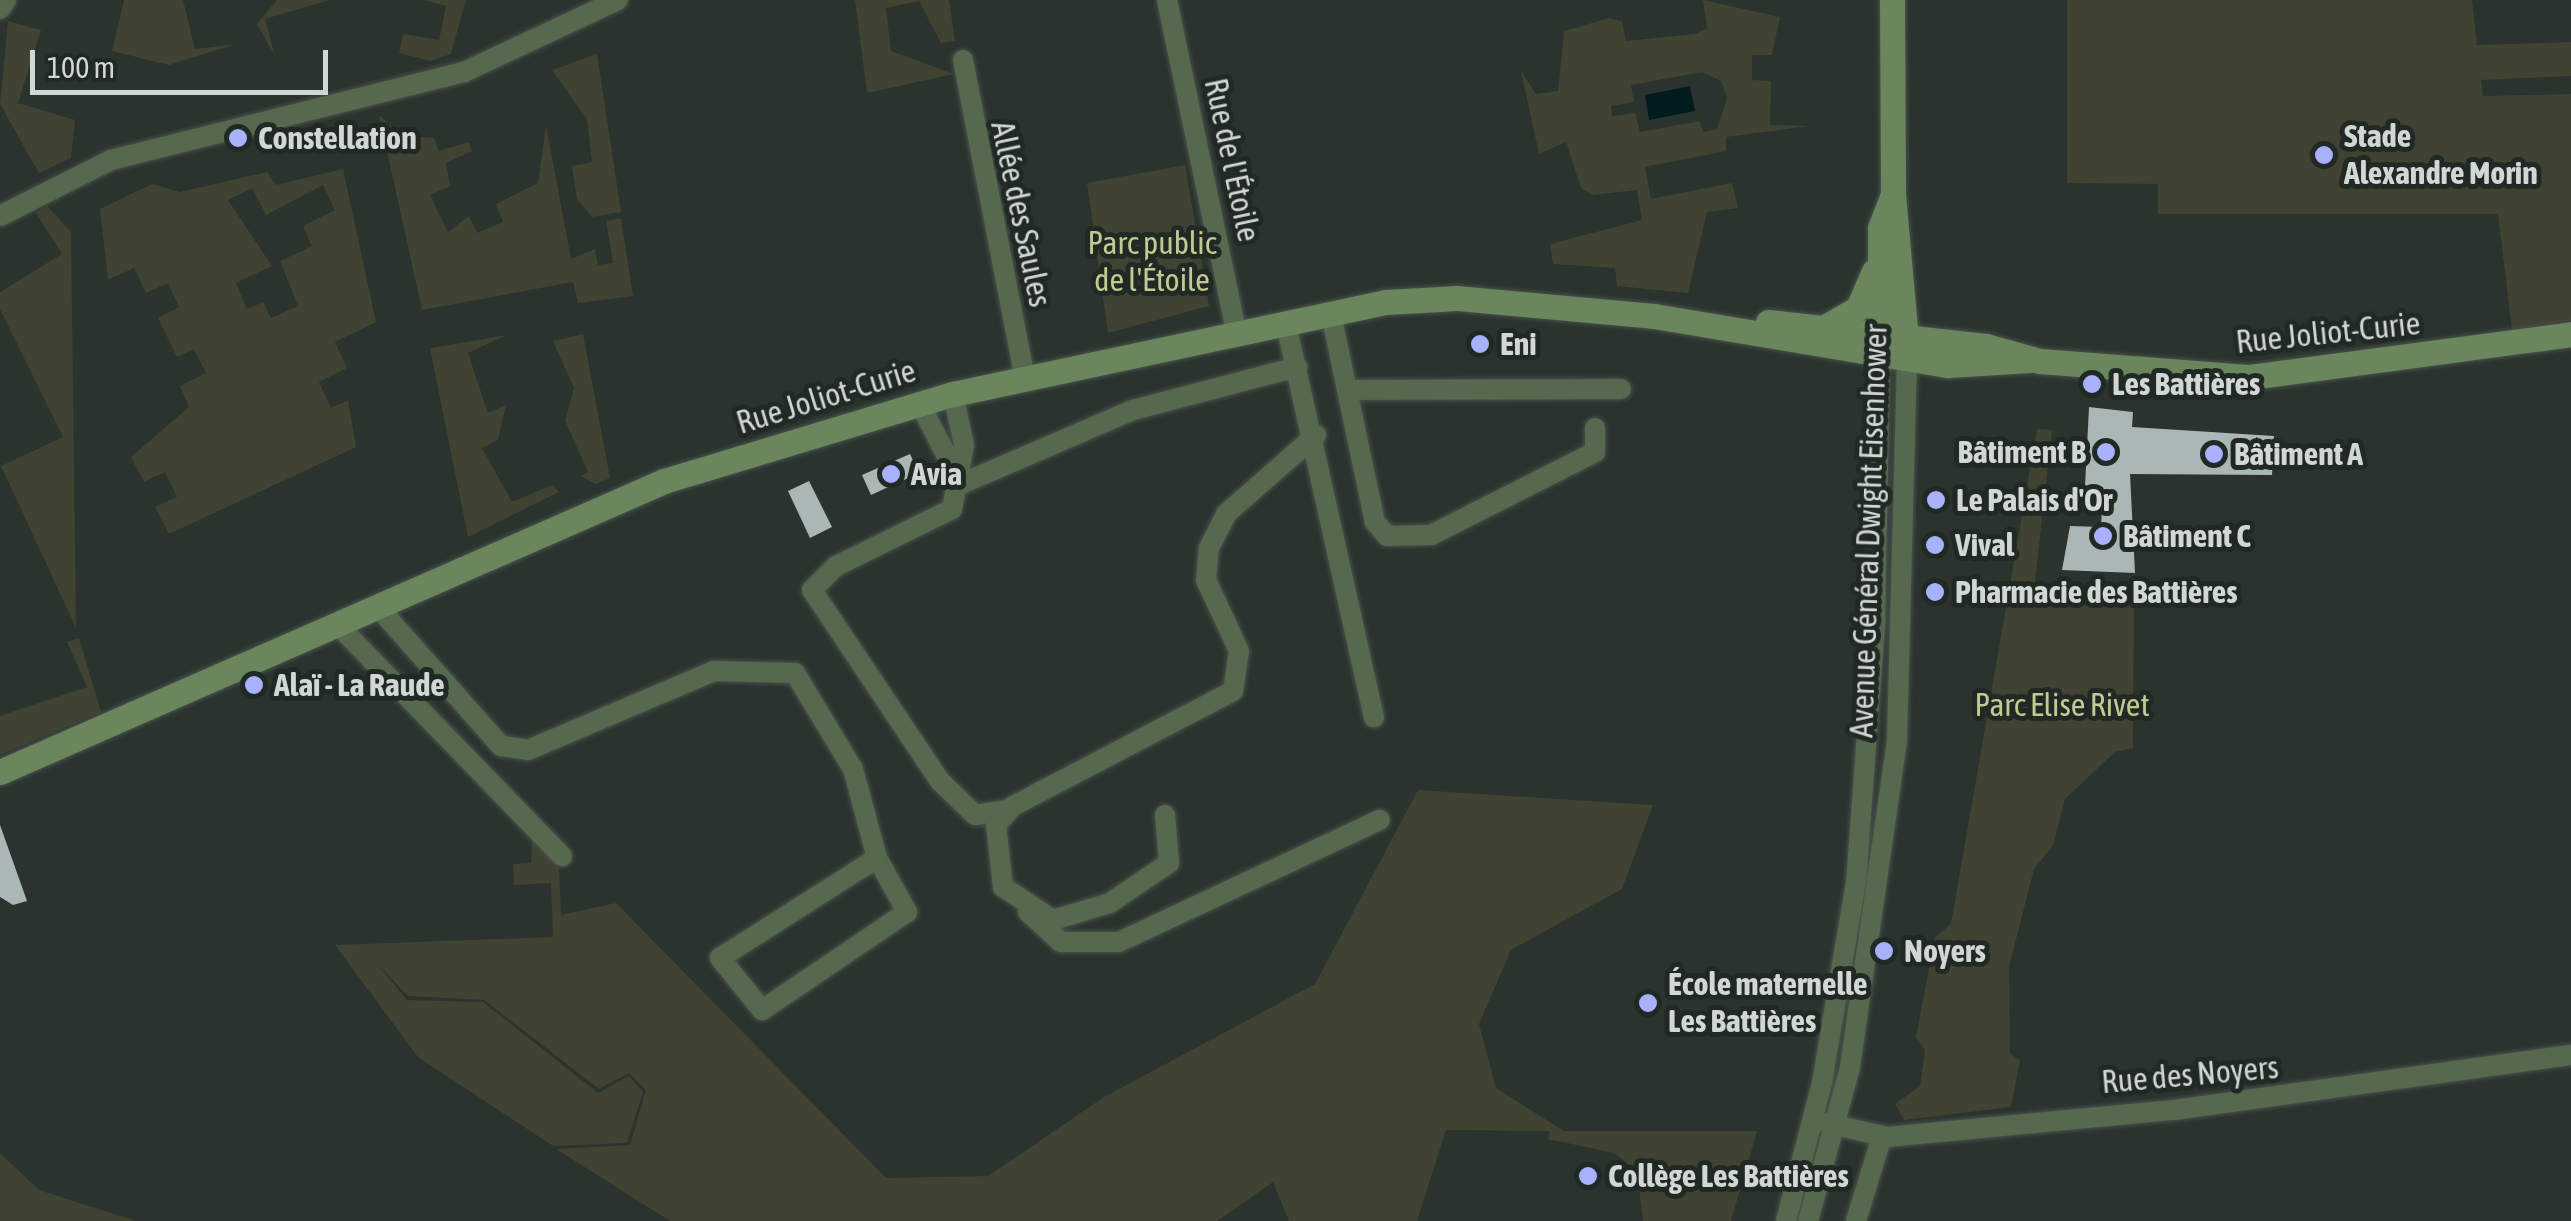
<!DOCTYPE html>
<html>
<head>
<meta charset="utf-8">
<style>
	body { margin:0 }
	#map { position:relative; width:2571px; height:1221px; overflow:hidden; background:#2b332e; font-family:"Asap Condensed",sans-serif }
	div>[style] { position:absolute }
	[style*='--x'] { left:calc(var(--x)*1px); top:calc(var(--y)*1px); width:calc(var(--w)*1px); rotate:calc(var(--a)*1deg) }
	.green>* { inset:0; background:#404232 }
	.water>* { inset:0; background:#021b1e }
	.building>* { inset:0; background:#aab7b4 }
	.roads { filter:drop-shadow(0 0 2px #49514c) drop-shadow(0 0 2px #49514c) }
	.street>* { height:20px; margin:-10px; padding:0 10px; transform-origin:10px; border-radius:10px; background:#56684e }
	.secondary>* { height:25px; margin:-12.5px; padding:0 12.5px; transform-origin:12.5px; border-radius:12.5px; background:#6a865d }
	.dots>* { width:28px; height:28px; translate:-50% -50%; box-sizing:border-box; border:5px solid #212924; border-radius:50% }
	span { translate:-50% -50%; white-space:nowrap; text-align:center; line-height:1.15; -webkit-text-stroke:10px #212924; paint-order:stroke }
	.poi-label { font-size:32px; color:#d1d7d4; font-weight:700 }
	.left { translate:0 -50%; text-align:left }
	.right { translate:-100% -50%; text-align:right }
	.street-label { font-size:32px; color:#d1d7d4 }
	.park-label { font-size:32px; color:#c4c994 }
	.scale { position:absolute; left:30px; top:50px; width:298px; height:45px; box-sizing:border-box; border:5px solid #d1d7d4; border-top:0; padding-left:12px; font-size:30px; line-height:35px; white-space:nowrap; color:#d1d7d4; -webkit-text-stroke:8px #212924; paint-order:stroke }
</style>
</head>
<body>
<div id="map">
	<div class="green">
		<div style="clip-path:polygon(124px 0,183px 0,195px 49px,236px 44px,169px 65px,112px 51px)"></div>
		<div style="clip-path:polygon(277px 0,330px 0,265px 19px,275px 56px,257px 24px)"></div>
		<div style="clip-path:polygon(424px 0,466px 0,451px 54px,430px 61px,399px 53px,403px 34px,439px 40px,446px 6px)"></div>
		<div style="clip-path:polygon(855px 0,949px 0,955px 41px,941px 43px,919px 1px,886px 8px,891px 51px,954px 74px,867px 93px)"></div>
		<div style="clip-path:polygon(evenodd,1703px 0,1780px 17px,1772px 55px,1752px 55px,1752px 80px,1771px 81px,1770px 125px,1810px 126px,1726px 137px,1726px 151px,1645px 167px,1651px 199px,1732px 183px,1738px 208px,1707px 212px,1688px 293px,1617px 286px,1615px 268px,1553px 264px,1550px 244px,1642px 220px,1637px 190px,1592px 195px,1581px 188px,1566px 142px,1539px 154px,1521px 71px,1536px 94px,1558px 91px,1564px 31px,1609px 18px,1622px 21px,1626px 41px,1695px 34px,1707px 28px,1703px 0,1702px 72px,1721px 81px,1727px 98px,1717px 129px,1703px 132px,1700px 121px,1640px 132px,1635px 113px,1612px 116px,1611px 106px,1634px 102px,1631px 85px,1702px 72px)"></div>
		<div style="clip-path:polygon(2067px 0,2472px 0,2477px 45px,2571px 42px,2571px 76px,2481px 80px,2483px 96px,2571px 94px,2571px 320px,2512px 330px,2498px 214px,2158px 214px,2158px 184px,2067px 183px)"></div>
		<div style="clip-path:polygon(8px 21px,41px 30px,18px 103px,75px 120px,71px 158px,39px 173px,0 104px)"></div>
		<div style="clip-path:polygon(597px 54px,621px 212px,592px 217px,577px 199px,572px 166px,592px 162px,587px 119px,552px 70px)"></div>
		<div style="clip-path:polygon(379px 115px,401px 135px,434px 138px,439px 151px,469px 142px,472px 151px,446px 163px,450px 186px,430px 195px,448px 232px,469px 216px,477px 233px,503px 222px,496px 204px,538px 183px,546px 125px,571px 259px,595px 249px,598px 265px,613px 263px,606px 221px,621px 218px,633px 296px,578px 303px,573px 282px,422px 310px)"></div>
		<div style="clip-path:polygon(1185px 165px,1209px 306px,1108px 333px,1087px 183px)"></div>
		<div style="clip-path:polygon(evenodd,343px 169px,376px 322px,335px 342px,347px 368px,319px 382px,331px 408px,348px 400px,356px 447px,169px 534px,155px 507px,177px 497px,165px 472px,144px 482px,131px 457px,189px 407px,180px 386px,206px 373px,194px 349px,177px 357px,158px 318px,179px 307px,168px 283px,146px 293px,134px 268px,108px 280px,100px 209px,152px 184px,180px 192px,267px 172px,276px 185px,343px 169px,323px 185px,335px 210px,303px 226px,312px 246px,280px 261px,298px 306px,271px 318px,263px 302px,247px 309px,236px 283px,272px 266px,228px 200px,252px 188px,266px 215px,323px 185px)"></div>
		<div style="clip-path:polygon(47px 206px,71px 232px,76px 628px,1px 466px,63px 437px,0 309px,0 292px,62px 254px,36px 213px)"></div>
		<div style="clip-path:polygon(583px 334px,610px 478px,596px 484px,580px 476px,588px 472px,565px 421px,574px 388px,553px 341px)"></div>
		<div style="clip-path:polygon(507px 335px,468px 353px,488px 413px,506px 405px,498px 440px,482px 448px,512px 502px,552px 485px,559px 492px,468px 537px,430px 348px)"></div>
		<div style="clip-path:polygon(2037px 429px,2052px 430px,2033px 599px,2134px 605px,2133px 748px,2115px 752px,2065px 799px,2053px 845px,2034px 869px,2009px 967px,2010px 1054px,2020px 1060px,2011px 1107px,1904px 1120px,1895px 1104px,1920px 1086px,1925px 1050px,1916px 1037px,1935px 937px,1951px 924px)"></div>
		<div style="clip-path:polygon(79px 638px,101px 712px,0 755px,0 716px,87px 687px,67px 642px)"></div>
		<div style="clip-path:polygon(1418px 790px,1653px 805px,1622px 889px,1511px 950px,1479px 1024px,1496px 1088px,1564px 1131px,1757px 1131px,1731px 1221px,1643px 1221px,1637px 1171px,1614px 1153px,1548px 1139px,1550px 1131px,1446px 1130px,1417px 1221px,1289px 1221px,1273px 1182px,1217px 1221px,670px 1221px,556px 1149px,630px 1145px,646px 1090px,629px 1073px,599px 1089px,484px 1000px,408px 996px,377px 964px,407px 1000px,483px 1002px,598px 1093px,629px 1076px,643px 1092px,627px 1143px,553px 1146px,418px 1057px,335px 945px,553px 937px,551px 883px,514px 885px,513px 864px,531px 863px,532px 840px,559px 867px,561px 915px,616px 903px,886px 1178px,988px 1176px,1104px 1097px,1315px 984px)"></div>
		<div style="clip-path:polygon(0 1153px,39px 1190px,136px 1221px,0 1221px)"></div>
	</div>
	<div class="water">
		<div style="clip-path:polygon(1690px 86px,1695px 111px,1649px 120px,1645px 95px)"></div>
	</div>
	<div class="building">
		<div style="clip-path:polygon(2089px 407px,2133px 412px,2132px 427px,2274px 436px,2272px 475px,2130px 474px,2135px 573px,2062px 570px,2070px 526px,2101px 527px,2103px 487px,2085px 486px)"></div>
		<div style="clip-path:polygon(910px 454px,919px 473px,871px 495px,862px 475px)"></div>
		<div style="clip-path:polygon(809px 481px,832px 527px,810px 538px,788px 491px)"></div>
		<div style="clip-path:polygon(0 825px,27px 901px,13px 905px,0 897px)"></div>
	</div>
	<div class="roads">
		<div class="street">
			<div style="--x:1167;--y:0;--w:341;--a:78.2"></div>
			<div style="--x:0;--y:9;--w:11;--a:-56"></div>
			<div style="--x:963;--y:60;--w:325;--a:79"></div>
			<div style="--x:0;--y:216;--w:124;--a:-26.8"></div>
			<div style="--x:111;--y:160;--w:364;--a:-14"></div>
			<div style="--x:464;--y:72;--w:170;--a:-25.1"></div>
			<div style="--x:1331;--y:314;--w:213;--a:78.1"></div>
			<div style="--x:1375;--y:522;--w:18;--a:49"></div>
			<div style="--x:1387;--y:536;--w:44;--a:-1.3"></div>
			<div style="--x:1431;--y:535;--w:184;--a:-26.8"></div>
			<div style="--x:1595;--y:452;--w:24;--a:-90"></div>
			<div style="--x:1286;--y:324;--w:403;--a:77.4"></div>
			<div style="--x:1347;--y:390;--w:274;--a:-0.2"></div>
			<div style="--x:953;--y:394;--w:52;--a:77.8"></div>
			<div style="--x:964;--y:445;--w:65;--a:100.6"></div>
			<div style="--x:952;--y:509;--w:129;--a:153.8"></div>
			<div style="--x:836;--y:566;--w:34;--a:135"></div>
			<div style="--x:812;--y:590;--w:230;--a:56.2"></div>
			<div style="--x:940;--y:781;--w:49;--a:44.2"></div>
			<div style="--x:975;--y:815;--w:32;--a:-9"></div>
			<div style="--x:919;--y:402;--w:92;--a:62.9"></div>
			<div style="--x:961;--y:484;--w:187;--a:-23.3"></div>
			<div style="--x:1133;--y:410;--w:170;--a:-14.7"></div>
			<div style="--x:378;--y:607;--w:186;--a:48.5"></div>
			<div style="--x:501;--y:746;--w:27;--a:8"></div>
			<div style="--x:528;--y:750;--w:202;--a:-23"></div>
			<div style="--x:714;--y:671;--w:81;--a:1.4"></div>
			<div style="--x:795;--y:673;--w:112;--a:58.9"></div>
			<div style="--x:853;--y:769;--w:92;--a:74.9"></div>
			<div style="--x:877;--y:858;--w:62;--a:60.9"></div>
			<div style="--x:907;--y:912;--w:175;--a:145.9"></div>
			<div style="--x:762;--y:1010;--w:67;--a:-128.9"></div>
			<div style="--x:720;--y:958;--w:186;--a:-32.5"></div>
			<div style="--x:338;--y:625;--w:322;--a:45.9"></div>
			<div style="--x:1165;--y:815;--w:48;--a:85.2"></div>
			<div style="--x:1169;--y:863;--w:71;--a:145.9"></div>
			<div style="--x:1110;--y:903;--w:59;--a:163.4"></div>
			<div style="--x:1053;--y:920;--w:60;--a:-146.6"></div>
			<div style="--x:1003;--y:887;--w:62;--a:-96.4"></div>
			<div style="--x:996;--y:825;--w:25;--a:-48"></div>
			<div style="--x:1013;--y:806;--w:248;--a:-27.6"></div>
			<div style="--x:1233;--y:691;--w:40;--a:-81.5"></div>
			<div style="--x:1239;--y:651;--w:78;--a:-114.9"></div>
			<div style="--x:1206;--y:580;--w:32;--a:-85"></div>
			<div style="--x:1209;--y:548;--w:38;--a:-63"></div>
			<div style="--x:1226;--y:514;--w:120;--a:-41.3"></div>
			<div style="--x:1028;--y:912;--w:45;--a:42.3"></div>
			<div style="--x:1061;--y:942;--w:58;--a:0"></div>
			<div style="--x:1119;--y:942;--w:288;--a:-25.1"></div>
			<div style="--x:1826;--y:1123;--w:63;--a:12.9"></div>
			<div style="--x:1887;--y:1137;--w:288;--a:-5.4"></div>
			<div style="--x:2174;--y:1110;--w:401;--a:-7.9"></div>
			<div style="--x:1786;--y:1221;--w:143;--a:-75.4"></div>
			<div style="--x:1822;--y:1083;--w:203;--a:-80.4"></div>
			<div style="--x:1856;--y:883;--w:258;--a:-85.8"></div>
			<div style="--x:1875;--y:626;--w:270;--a:-88.9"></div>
			<div style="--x:1808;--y:1221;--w:160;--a:-74.7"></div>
			<div style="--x:1850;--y:1067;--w:330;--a:-81.8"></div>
			<div style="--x:1897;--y:740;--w:380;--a:-88.5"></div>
			<div style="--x:1856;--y:1221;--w:89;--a:-73"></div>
		</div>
		<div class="secondary">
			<div style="--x:1892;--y:0;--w:194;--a:89.7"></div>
			<div style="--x:1893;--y:194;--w:157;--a:84.9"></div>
			<div style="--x:1768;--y:322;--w:219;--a:6.3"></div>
			<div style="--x:1986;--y:346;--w:56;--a:15.5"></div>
			<div style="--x:2040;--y:361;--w:211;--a:4.4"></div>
			<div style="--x:2250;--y:377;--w:324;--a:-7.6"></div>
			<div style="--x:1825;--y:327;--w:38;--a:-30"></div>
			<div style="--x:1858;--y:308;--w:40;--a:-66.6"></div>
			<div style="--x:1880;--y:347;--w:119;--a:-90"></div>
			<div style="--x:1880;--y:228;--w:36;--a:-69"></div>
			<div style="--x:0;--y:772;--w:725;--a:-23.67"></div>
			<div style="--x:664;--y:481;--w:302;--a:-16.8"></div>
			<div style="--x:953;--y:394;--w:443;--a:-12"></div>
			<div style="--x:1386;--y:302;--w:71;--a:-3.2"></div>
			<div style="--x:1457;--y:298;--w:198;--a:5.2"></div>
			<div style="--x:1654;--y:316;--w:298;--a:9.5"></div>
			<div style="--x:1948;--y:365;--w:82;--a:-3.5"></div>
		</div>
	</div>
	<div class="dots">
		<div style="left:238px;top:138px;background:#a7b1fc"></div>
		<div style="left:2324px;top:155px;background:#a7b1fc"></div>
		<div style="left:1480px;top:344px;background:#a7b1fc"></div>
		<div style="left:2092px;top:384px;background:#a7b1fc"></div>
		<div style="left:2106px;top:452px;background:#a7b1fc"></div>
		<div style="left:2214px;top:454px;background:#a7b1fc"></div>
		<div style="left:891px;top:474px;background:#a7b1fc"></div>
		<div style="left:1936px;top:500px;background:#a7b1fc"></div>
		<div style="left:2103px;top:536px;background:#a7b1fc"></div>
		<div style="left:1935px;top:545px;background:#a7b1fc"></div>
		<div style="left:1935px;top:592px;background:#a7b1fc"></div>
		<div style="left:254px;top:685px;background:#a7b1fc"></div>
		<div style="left:1884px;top:951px;background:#a7b1fc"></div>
		<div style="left:1648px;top:1003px;background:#a7b1fc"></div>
		<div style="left:1588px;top:1176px;background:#a7b1fc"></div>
	</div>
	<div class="poi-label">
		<span class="left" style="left:2344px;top:155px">Stade<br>Alexandre Morin</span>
		<span class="left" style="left:258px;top:138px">Constellation</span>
		<span class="left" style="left:1500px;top:344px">Eni</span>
		<span class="left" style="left:2112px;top:384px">Les Battières</span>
		<span class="right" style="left:2086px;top:452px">Bâtiment B</span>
		<span class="left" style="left:2234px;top:454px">Bâtiment A</span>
		<span class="left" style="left:911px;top:474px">Avia</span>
		<span class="left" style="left:1956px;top:500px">Le Palais d'Or</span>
		<span class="left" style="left:2123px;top:536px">Bâtiment C</span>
		<span class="left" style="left:1955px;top:545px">Vival</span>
		<span class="left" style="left:1955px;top:592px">Pharmacie des Battières</span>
		<span class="left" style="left:274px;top:685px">Alaï - La Raude</span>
		<span class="left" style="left:1904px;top:951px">Noyers</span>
		<span class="left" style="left:1668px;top:1003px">École maternelle<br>Les Battières</span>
		<span class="left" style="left:1608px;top:1176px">Collège Les Battières</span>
	</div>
	<div class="street-label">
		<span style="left:1232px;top:160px;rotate:78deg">Rue de l'Étoile</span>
		<span style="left:1021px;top:214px;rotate:78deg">Allée des Saules</span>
		<span style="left:2328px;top:333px;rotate:-6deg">Rue Joliot-Curie</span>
		<span style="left:826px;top:397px;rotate:-17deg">Rue Joliot-Curie</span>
		<span style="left:1869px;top:531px;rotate:-88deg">Avenue Général Dwight Eisenhower</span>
		<span style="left:2190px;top:1075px;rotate:-5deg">Rue des Noyers</span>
	</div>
	<div class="park-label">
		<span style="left:1152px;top:262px">Parc public<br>de l'Étoile</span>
		<span style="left:2062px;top:705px">Parc Elise Rivet</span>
	</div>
	<div class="scale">100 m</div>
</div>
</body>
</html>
